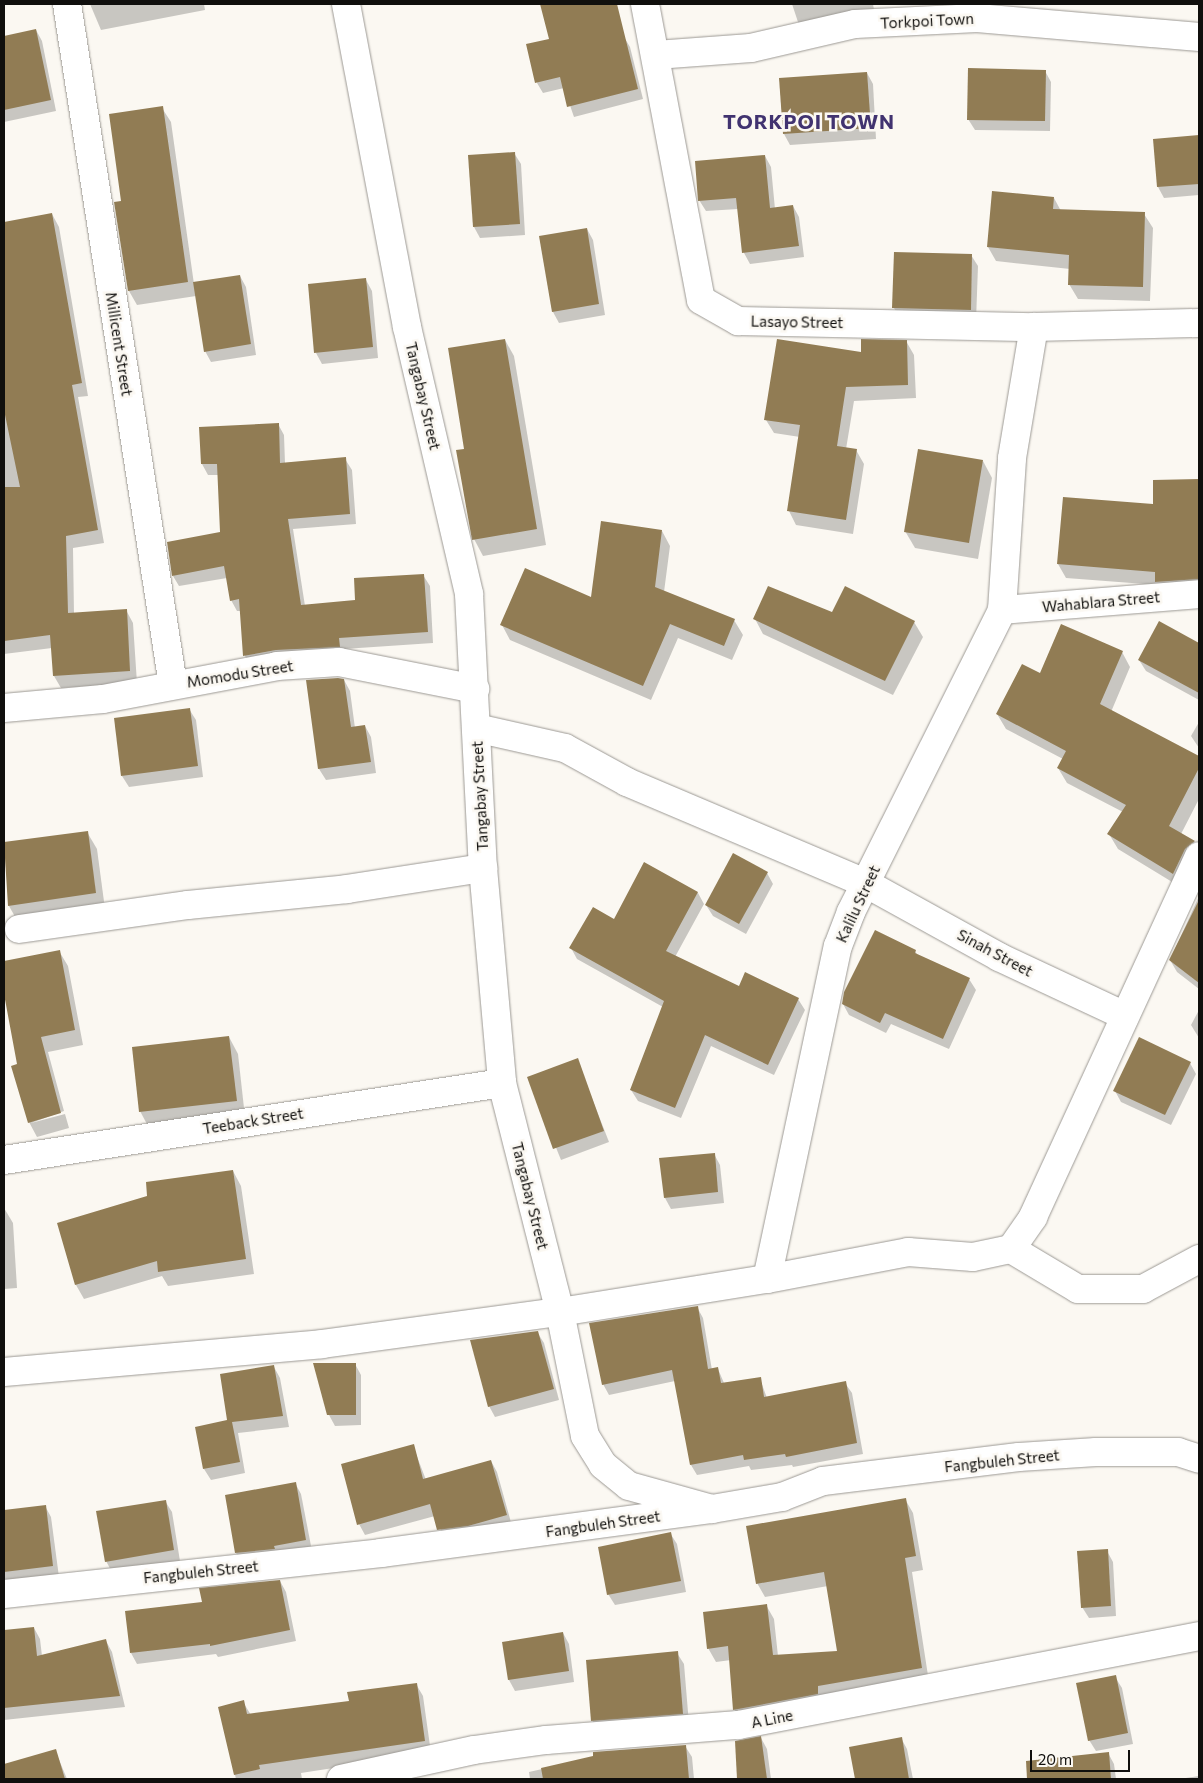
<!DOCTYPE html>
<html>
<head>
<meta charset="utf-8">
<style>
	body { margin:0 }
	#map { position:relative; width:1203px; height:1783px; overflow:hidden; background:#fbf8f2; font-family:Commissioner,sans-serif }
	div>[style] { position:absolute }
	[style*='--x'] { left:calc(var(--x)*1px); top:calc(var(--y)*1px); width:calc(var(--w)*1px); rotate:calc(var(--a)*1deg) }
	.shadow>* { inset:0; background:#0003 }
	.building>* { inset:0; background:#917c54 }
	.roads { filter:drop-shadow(0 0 1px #9c9994) drop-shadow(0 0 1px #9c9994) }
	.street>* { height:28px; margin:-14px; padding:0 14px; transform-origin:14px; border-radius:14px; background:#fff }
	span { translate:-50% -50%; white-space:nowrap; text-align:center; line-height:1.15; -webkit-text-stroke:5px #fbf8f2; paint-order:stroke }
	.street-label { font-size:15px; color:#100f0d }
	.district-label { font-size:20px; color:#413370; font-weight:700; letter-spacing:1px }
	.frame { position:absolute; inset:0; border:5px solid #100f0d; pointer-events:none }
	.scale { position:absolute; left:1030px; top:1750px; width:100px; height:22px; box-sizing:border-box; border:2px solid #100f0d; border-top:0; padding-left:6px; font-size:15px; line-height:18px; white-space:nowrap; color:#100f0d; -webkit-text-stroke:4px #fbf8f2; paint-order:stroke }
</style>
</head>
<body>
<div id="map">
	<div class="shadow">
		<div style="clip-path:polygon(90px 4px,204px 4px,205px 10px,101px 30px)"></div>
		<div style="clip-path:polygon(541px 4px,600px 4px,610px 40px,624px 37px,630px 47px,643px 99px,574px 117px,564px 88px,543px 93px,537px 83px,551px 39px)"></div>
		<div style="clip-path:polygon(792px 4px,873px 4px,875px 16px,799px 25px)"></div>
		<div style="clip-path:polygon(36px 30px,42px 41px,56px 111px,4px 122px,4px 37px)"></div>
		<div style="clip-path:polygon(1045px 71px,1051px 82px,1050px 131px,975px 130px,968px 119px)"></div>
		<div style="clip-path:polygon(867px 73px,873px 84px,876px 139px,790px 145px,784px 134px)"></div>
		<div style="clip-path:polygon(162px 108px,171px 122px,194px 284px,240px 276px,246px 287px,256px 355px,211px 362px,205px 351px,196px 296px,137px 305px,129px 291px,123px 202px)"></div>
		<div style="clip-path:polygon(1199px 136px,1199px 195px,1164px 198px,1158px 187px,1154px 140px)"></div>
		<div style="clip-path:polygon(514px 153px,521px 164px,525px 235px,480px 238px,474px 227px,469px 156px)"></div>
		<div style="clip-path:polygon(765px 156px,771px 167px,775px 209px,793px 206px,799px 217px,804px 257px,750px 264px,744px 253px,738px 209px,706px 211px,699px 200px)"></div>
		<div style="clip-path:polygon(1054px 198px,1061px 211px,1144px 214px,1153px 228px,1150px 301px,1078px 299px,1069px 284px,1070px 269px,996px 261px,988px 247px)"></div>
		<div style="clip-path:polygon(52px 214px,59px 227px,88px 396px,78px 397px,104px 543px,73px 548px,74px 614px,126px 610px,133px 623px,137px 683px,61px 688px,54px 676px,52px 648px,4px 654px,4px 599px,26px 596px,25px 550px,4px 550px,4px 223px)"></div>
		<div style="clip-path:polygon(587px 229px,593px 240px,605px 315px,559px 323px,553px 312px,541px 237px)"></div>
		<div style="clip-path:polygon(895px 254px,971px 255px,978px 266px,976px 321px,900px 319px,894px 308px)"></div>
		<div style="clip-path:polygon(366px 280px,372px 291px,378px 358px,322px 364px,316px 353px)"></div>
		<div style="clip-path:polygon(505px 340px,514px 356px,546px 545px,483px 556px,474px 539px,465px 450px)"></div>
		<div style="clip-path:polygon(906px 341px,914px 355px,916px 398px,854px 401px,846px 449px,856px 450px,864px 464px,853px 534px,796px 525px,789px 511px,800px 437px,774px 433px,766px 420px,862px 353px)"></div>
		<div style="clip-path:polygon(278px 424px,284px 435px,285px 463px,345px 459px,352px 470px,356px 524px,293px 529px,305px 606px,357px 601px,423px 575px,430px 586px,433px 643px,344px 649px,251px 667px,245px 656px,241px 611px,237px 611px,231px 600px,227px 578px,179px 586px,173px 576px,221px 533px,219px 475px,208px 475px,202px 464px,200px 428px)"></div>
		<div style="clip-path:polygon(983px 461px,992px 478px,978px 559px,915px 548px,905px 531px)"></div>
		<div style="clip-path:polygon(1199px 480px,1199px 593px,1158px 585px,1066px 578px,1058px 564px,1155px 505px,1154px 481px)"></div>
		<div style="clip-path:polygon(662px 531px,670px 546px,664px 592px,734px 620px,743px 635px,732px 660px,678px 638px,651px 700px,510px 640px,502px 625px,592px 599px)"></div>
		<div style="clip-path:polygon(833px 613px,914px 622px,923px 637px,893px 695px,763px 634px,755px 619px)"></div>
		<div style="clip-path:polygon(1160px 623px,1199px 644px,1199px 700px,1146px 671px,1139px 660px)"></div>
		<div style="clip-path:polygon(1122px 652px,1130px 667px,1111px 712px,1199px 758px,1199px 799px,1181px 834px,1194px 842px,1199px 852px,1182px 888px,1118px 849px,1109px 834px,1123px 812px,1067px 783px,1058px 768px,1063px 759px,1006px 729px,997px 714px,1041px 674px)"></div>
		<div style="clip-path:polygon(344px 680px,350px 691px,355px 728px,365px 726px,371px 737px,376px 773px,326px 780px,319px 769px,308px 681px)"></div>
		<div style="clip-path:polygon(189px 709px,196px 720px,203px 777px,129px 787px,122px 776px)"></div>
		<div style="clip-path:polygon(1199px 722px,1199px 748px,1191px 736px)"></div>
		<div style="clip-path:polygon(87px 832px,97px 849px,105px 909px,18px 922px,9px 906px,4px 844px)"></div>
		<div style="clip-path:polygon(645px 864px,698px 893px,704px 904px,675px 957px,739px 987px,798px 999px,805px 1010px,774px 1075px,711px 1046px,681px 1118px,638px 1101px,631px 1090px,663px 1007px,577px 959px,571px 948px,615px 920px)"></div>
		<div style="clip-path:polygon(767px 873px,773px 884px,746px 934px,713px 916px,706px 905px)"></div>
		<div style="clip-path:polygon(1199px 896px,1199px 989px,1177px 972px,1170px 960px)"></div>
		<div style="clip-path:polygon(59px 951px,68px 966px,83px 1045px,48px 1052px,64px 1111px,31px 1123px,65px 1114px,69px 1128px,37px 1137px,29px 1122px,4px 987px,4px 962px)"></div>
		<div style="clip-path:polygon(915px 951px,918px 956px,969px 979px,976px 990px,949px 1049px,891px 1024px,886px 1033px,849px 1015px,843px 1004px)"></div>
		<div style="clip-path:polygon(1199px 1010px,1199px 1038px,1191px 1025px)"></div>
		<div style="clip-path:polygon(229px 1037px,238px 1054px,245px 1117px,149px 1128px,140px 1111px)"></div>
		<div style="clip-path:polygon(577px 1060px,609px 1142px,561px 1160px,528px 1078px)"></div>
		<div style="clip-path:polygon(1190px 1063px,1196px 1074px,1171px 1125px,1121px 1102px,1115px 1091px)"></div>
		<div style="clip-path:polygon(714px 1154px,720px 1165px,724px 1203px,671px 1209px,665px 1198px,661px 1159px)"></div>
		<div style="clip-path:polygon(233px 1171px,241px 1186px,254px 1274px,168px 1286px,162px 1276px,84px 1299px,76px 1285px,58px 1224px)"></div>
		<div style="clip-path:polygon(4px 1208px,13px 1223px,17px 1288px,4px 1289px)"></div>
		<div style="clip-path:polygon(697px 1307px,703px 1318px,712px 1370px,718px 1369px,724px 1383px,760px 1379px,767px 1398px,845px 1383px,852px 1393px,863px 1454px,793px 1467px,792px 1465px,751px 1470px,749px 1466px,697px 1475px,691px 1465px,675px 1381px,609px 1395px,603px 1384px)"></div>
		<div style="clip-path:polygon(537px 1332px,544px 1343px,559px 1400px,495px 1417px,489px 1406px)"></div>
		<div style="clip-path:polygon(355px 1364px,361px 1375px,361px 1425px,335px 1426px,329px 1415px)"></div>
		<div style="clip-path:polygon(274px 1367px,280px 1378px,289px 1427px,238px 1433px,245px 1473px,211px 1480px,204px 1469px,228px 1421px)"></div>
		<div style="clip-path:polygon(413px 1446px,426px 1480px,491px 1461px,497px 1472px,512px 1526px,445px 1540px,435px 1516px,365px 1535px,359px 1524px)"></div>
		<div style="clip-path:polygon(295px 1483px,301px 1494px,312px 1551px,243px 1564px,236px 1553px)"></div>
		<div style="clip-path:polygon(905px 1499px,913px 1513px,923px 1570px,912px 1572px,929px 1682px,742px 1723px,734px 1709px,731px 1660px,716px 1662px,708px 1648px,766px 1605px,774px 1619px,778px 1656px,838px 1652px,828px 1586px,765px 1597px,757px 1583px)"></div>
		<div style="clip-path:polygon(165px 1501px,172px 1512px,180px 1561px,112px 1572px,106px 1561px)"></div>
		<div style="clip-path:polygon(45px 1506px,51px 1517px,59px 1577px,4px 1584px,4px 1512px)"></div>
		<div style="clip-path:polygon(670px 1533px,677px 1544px,686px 1592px,615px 1605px,608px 1594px)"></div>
		<div style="clip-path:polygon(1107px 1551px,1113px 1562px,1116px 1616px,1089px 1618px,1082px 1607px)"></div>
		<div style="clip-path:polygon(280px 1581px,286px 1592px,296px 1641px,218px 1657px,216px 1654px,137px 1664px,131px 1653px,203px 1603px)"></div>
		<div style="clip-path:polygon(34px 1628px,40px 1639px,42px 1656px,106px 1641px,112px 1652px,125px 1707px,4px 1720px,4px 1632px)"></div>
		<div style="clip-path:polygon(563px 1633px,569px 1644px,574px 1682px,515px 1691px,509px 1680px,503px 1643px)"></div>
		<div style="clip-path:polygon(677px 1653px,684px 1664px,689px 1724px,598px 1731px,592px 1720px)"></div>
		<div style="clip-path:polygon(1115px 1677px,1122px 1688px,1133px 1744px,1096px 1751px,1089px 1740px)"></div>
		<div style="clip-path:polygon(416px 1684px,423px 1696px,431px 1753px,301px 1773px,302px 1779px,236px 1779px,219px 1708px,243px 1702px,251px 1715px,350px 1703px)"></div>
		<div style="clip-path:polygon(761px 1738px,767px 1749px,771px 1779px,739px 1779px,736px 1742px)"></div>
		<div style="clip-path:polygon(901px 1738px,907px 1749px,913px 1779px,856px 1779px,850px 1748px)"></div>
		<div style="clip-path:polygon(685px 1746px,692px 1757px,694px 1779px,530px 1779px,529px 1772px,595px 1757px)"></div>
		<div style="clip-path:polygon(55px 1750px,67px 1779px,8px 1779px,4px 1765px)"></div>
		<div style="clip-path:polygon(1108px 1753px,1114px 1764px,1116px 1779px,1041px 1779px,1040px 1760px)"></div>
		<div style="clip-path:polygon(1199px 1776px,1199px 1779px,1179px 1779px)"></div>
	</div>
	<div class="building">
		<div style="clip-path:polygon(540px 4px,617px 4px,638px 89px,567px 107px,560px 77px,535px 83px,526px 44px,549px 39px)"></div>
		<div style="clip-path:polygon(36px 29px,51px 100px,4px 110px,4px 36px)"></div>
		<div style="clip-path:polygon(968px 68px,1046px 70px,1045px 121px,967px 120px)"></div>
		<div style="clip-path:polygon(867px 72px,871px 128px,783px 134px,779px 78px)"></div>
		<div style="clip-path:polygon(163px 106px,188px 282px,128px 291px,114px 202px,121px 201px,109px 114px)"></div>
		<div style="clip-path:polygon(1199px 135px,1199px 184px,1157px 187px,1153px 139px)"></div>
		<div style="clip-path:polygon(515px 152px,520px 224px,473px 227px,468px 155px)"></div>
		<div style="clip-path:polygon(765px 155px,770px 208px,793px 205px,799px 246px,742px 253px,736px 198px,698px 201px,695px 161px)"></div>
		<div style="clip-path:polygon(992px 191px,1054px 197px,1053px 209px,1145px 212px,1143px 287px,1068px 285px,1069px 255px,987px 247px)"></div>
		<div style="clip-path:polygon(52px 213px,82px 383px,72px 385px,98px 530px,66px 536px,68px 613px,127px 609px,130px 671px,53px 676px,50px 635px,4px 641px,4px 487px,20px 487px,4px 410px,4px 222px)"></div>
		<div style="clip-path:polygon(587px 228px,599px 304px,552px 312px,539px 236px)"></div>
		<div style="clip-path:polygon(894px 252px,972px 254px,971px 310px,892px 308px)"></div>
		<div style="clip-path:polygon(240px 275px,251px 344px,204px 352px,193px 282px)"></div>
		<div style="clip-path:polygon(366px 278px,373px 347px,314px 353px,308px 284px)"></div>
		<div style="clip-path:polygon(505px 339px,537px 529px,472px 540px,456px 450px,464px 449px,448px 348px)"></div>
		<div style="clip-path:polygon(777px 339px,861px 352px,861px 339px,907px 340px,908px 385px,846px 387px,837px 446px,857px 449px,846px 520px,787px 511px,800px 425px,764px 420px)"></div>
		<div style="clip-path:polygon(279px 423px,280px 463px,346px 457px,350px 514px,288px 519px,301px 605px,355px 600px,354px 578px,424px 574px,428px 632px,339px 638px,340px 647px,276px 650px,243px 656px,239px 599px,230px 601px,224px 566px,172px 576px,167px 542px,220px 532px,217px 464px,201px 464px,199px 427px)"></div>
		<div style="clip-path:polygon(918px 449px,983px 460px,969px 543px,904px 532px)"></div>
		<div style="clip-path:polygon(1199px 479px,1199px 579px,1155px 582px,1155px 572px,1057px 564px,1063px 497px,1153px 504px,1153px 480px)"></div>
		<div style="clip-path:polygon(601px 521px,662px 530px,655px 587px,735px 619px,724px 646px,670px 624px,643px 686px,500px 625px,525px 568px,591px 597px)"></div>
		<div style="clip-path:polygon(768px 586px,832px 612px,845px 586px,915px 621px,885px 681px,753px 619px)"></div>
		<div style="clip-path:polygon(1159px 621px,1199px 643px,1199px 693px,1138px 660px)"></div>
		<div style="clip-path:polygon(1061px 624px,1123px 651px,1100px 704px,1199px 756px,1199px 768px,1169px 826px,1195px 841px,1185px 849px,1173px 874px,1107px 834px,1126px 805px,1057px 768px,1066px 751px,996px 714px,1022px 664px,1040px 673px)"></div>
		<div style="clip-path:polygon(338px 678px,344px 679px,351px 727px,365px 725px,371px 762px,318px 769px,306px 680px)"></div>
		<div style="clip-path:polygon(190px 708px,198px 766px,121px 776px,114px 718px)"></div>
		<div style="clip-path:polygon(88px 831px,96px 893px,8px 906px,4px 842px)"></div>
		<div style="clip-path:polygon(733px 853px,768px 872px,739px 924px,705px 905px)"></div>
		<div style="clip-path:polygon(644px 862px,698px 892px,666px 951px,739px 986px,745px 972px,799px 998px,768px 1065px,705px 1035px,675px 1108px,630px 1090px,664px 1001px,569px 948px,593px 907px,614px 919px)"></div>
		<div style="clip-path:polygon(1199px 900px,1199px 983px,1169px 960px)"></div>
		<div style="clip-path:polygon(875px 930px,916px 950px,915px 953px,970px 978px,943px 1039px,885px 1013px,880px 1023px,842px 1004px,844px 992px)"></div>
		<div style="clip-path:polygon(60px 950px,75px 1030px,41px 1037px,61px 1113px,28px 1123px,11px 1066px,17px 1064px,4px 994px,4px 961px)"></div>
		<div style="clip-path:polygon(229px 1036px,237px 1101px,139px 1112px,132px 1047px)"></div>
		<div style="clip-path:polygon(1139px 1037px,1191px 1062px,1165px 1115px,1113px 1091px)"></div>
		<div style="clip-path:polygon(578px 1058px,604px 1131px,553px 1149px,527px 1077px)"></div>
		<div style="clip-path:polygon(715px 1153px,718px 1192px,664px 1198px,659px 1158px)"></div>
		<div style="clip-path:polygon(233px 1170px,246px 1259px,158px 1272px,157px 1261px,75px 1285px,57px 1223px,147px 1196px,146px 1182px)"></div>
		<div style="clip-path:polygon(698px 1306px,708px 1369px,718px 1367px,721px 1383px,761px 1377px,764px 1397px,846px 1381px,857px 1443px,786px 1457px,785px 1454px,744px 1460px,743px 1455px,690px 1465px,672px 1370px,602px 1385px,589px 1323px)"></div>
		<div style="clip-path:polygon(538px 1331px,554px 1389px,488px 1407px,470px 1340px)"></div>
		<div style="clip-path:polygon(313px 1363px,356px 1363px,356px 1415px,327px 1415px)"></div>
		<div style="clip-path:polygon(274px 1365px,283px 1416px,232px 1422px,240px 1462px,203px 1469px,195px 1427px,227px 1420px,220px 1374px)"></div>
		<div style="clip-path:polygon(414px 1444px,423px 1479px,491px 1460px,507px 1515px,468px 1526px,437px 1530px,430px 1504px,357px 1525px,341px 1464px)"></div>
		<div style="clip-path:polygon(296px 1482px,306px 1540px,274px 1546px,275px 1549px,235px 1553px,225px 1495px)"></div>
		<div style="clip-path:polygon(906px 1498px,916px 1556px,905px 1558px,922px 1668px,818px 1686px,818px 1694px,733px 1710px,728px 1646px,707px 1649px,703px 1612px,767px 1604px,773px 1655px,837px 1651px,824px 1572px,756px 1584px,746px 1526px)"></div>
		<div style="clip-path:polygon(166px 1500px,174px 1550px,105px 1562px,96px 1511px)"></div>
		<div style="clip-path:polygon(46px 1505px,53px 1566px,4px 1572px,4px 1510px)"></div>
		<div style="clip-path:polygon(671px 1532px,681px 1581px,607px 1595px,598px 1547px)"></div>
		<div style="clip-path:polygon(1108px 1549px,1111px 1606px,1081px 1608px,1077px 1551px)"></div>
		<div style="clip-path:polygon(280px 1580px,290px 1630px,210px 1646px,210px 1644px,130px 1653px,125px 1611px,202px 1602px,199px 1588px)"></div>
		<div style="clip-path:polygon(34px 1627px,37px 1656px,106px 1639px,120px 1696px,4px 1708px,4px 1630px)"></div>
		<div style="clip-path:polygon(563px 1632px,569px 1671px,508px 1680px,502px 1642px)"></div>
		<div style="clip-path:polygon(678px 1651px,683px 1714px,591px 1721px,586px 1660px)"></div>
		<div style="clip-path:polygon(1116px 1675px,1128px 1733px,1088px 1741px,1076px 1683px)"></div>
		<div style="clip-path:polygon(417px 1683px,425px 1741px,259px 1765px,260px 1769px,234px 1775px,218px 1707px,244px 1700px,247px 1714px,349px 1701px,347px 1692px)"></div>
		<div style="clip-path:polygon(761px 1736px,767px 1779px,737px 1779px,735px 1741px)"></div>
		<div style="clip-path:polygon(902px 1737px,909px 1779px,855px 1779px,849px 1747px)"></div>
		<div style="clip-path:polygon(686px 1745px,689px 1779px,543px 1779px,541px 1768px,593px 1756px,593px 1752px)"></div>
		<div style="clip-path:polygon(56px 1749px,65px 1779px,4px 1779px,4px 1764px)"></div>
		<div style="clip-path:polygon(1109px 1752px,1111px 1779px,1027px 1779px,1026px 1761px)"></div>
	</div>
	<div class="roads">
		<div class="street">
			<div style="--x:67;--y:4;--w:689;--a:81.15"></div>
			<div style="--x:346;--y:4;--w:329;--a:79.3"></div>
			<div style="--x:407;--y:327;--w:274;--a:76.9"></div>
			<div style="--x:469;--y:594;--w:274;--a:87.1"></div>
			<div style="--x:483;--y:868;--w:216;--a:84.9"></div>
			<div style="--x:502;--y:1083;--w:236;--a:75.8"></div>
			<div style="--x:560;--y:1312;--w:126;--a:78.6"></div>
			<div style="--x:585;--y:1436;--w:34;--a:58"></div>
			<div style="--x:603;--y:1465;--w:33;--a:39"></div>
			<div style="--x:629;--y:1486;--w:86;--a:15.5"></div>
			<div style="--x:645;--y:4;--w:301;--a:79.3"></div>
			<div style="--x:701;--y:300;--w:43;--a:29.6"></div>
			<div style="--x:738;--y:321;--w:296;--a:1.2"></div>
			<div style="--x:1034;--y:327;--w:165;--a:-1.4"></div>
			<div style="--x:656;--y:55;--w:95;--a:-4.2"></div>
			<div style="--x:751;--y:48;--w:107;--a:-13"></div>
			<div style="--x:855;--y:24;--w:122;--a:-2.8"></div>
			<div style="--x:977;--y:18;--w:223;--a:4.9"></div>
			<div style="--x:1002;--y:610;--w:198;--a:-4.6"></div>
			<div style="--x:4;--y:708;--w:99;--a:-5.2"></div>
			<div style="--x:103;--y:699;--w:177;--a:-10.7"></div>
			<div style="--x:277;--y:666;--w:62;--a:-3.7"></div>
			<div style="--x:339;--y:662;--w:139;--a:11.2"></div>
			<div style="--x:476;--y:728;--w:91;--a:12.7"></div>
			<div style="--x:565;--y:748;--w:71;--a:28.7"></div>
			<div style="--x:627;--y:782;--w:261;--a:23"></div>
			<div style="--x:867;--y:884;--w:151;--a:28.9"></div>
			<div style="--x:999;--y:957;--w:139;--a:25.1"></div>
			<div style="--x:19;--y:929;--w:171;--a:-8.1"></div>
			<div style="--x:188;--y:905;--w:160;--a:-5.7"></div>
			<div style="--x:347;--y:889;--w:138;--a:-8.8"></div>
			<div style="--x:4;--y:1160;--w:504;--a:-8.79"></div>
			<div style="--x:1011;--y:1249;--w:78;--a:30.8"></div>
			<div style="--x:1078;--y:1289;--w:65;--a:0"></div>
			<div style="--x:1143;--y:1289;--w:64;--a:-28.2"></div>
			<div style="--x:767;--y:1279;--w:340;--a:-78"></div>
			<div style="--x:838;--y:946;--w:36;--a:-69"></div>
			<div style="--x:851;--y:912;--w:338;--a:-63.4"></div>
			<div style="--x:1002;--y:610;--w:152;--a:-86.2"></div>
			<div style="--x:1012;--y:458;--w:133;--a:-80.5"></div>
			<div style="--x:4;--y:1372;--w:319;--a:-5"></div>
			<div style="--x:322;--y:1344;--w:240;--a:-7.7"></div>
			<div style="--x:560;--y:1312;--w:210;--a:-9.1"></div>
			<div style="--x:767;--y:1279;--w:144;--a:-10.8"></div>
			<div style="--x:908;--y:1252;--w:65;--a:4.4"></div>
			<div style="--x:973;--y:1257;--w:39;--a:-12"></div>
			<div style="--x:1011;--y:1249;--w:39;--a:-55"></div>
			<div style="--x:1033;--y:1217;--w:397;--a:-65.3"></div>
			<div style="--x:4;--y:1594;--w:379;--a:-6.2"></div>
			<div style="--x:381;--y:1553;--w:334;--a:-7.6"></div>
			<div style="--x:712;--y:1509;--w:71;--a:-9.7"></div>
			<div style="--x:782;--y:1497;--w:44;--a:-21.3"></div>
			<div style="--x:823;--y:1481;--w:197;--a:-7"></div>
			<div style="--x:1019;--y:1457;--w:77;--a:-3.7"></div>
			<div style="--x:1096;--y:1452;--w:82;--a:0"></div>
			<div style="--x:1178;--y:1452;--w:22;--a:18"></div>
			<div style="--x:341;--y:1779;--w:136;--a:-12.3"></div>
			<div style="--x:474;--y:1750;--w:73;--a:-7.9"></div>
			<div style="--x:546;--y:1740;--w:193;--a:-4.5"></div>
			<div style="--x:738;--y:1725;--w:470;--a:-10.9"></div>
		</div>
	</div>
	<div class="street-label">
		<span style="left:927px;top:21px;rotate:-3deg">Torkpoi Town</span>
		<span style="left:797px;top:322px;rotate:1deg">Lasayo Street</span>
		<span style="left:119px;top:344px;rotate:81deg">Millicent Street</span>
		<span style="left:423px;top:396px;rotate:77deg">Tangabay Street</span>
		<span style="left:1101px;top:602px;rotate:-5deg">Wahablara Street</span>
		<span style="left:240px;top:674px;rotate:-9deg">Momodu Street</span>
		<span style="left:480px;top:796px;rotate:-93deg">Tangabay Street</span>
		<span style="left:858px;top:904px;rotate:-65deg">Kalilu Street</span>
		<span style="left:995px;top:953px;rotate:28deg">Sinah Street</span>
		<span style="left:253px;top:1121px;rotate:-9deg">Teeback Street</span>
		<span style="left:530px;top:1196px;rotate:76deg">Tangabay Street</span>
		<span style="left:1002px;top:1461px;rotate:-6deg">Fangbuleh Street</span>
		<span style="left:603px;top:1524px;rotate:-8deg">Fangbuleh Street</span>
		<span style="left:201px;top:1572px;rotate:-6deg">Fangbuleh Street</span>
		<span style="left:772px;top:1719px;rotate:-11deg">A Line</span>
	</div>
	<div class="district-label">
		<span style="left:809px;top:121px">TORKPOI TOWN</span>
	</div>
	<div class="frame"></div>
	<div class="scale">20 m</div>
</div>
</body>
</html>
